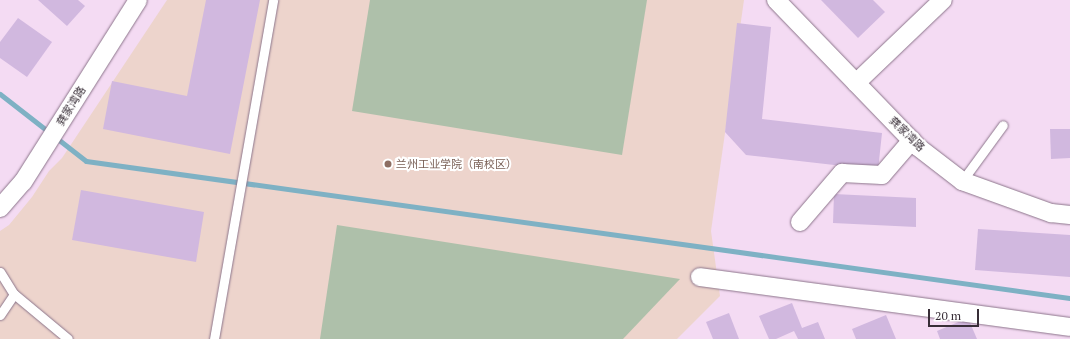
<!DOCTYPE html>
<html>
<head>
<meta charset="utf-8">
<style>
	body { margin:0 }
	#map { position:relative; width:1070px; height:339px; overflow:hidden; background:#f4dbf3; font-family:"PT Serif","Noto Sans SC",serif }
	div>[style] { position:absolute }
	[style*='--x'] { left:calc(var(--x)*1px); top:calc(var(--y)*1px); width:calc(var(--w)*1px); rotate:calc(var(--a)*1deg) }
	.education>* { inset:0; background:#edd4cc }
	.green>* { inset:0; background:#aec0aa }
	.stream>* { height:5px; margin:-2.5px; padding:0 2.5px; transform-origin:2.5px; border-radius:2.5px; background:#7eb1c4 }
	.building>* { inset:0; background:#d1b8df }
	.roads { filter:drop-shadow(0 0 1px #8c758b) drop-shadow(0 0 1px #8c758b) }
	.service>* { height:9px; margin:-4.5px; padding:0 4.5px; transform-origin:4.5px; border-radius:4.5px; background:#fff }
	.minor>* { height:18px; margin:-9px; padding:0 9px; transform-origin:9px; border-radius:9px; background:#fff }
	.dots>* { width:11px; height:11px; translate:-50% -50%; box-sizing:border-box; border:2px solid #fff; border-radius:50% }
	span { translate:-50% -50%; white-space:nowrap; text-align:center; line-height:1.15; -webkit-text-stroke:4px #fff; paint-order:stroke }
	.street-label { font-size:11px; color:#382e37 }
	.education-label { font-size:11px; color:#785e54 }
	.left { translate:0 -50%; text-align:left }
	.scale { position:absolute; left:928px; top:309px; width:51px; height:18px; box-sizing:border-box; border:2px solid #382e37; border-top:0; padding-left:5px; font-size:12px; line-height:14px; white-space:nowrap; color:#382e37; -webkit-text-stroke:3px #fff; paint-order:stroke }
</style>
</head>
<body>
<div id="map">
	<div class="education">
		<div style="clip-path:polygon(167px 0,744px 0,711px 231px,720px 296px,677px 339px,0 339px,0 231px,9px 225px,32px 197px,49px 171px,62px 158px)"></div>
	</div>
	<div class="green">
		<div style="clip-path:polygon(370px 0,647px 0,622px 155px,352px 111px)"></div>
		<div style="clip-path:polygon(337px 225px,680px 279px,623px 339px,320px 339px)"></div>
	</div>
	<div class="stream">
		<div style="--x:0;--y:94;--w:109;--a:37.9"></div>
		<div style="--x:86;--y:161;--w:993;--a:7.93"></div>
	</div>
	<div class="building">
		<div style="clip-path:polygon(38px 0,78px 0,85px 6px,67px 26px)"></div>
		<div style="clip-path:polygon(206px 0,260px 0,230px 154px,103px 129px,112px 81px,187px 96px)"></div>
		<div style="clip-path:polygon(821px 0,873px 0,885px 12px,858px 38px)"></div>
		<div style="clip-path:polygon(18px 18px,52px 42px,27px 77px,0 58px,0 42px)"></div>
		<div style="clip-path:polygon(737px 23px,771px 27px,762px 119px,882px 133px,878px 170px,746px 155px,725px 132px)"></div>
		<div style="clip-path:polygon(1050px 129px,1070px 129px,1070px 158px,1051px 159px)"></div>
		<div style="clip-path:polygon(81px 190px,204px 212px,196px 262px,72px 240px)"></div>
		<div style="clip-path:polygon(834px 194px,916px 198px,916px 227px,833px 223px)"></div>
		<div style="clip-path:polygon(978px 229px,1070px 235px,1070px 277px,975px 270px)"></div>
		<div style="clip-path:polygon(792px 303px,802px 328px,818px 322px,825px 339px,798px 339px,794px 331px,776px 339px,769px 339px,759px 316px)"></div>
		<div style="clip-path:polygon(729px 313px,739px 339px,713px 339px,706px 322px)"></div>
		<div style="clip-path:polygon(886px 315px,896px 339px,856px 339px,852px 329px)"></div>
		<div style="clip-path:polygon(968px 318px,977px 339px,940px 339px,937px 331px)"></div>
	</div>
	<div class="roads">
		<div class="service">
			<div style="--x:962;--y:181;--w:69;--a:-53.8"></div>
			<div style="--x:0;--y:272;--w:26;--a:58"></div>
			<div style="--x:14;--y:294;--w:70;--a:39.8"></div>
			<div style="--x:0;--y:315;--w:25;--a:-56"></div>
			<div style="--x:214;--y:339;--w:344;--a:-80.1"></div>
		</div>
		<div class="minor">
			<div style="--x:776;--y:0;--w:204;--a:46"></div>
			<div style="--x:918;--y:147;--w:56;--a:37.7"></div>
			<div style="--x:962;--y:181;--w:95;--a:19.8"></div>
			<div style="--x:1051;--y:213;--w:19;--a:6"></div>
			<div style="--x:856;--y:83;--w:120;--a:-43.7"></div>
			<div style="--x:0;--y:208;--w:35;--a:-49"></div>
			<div style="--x:23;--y:182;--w:215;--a:-57.7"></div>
			<div style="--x:800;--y:222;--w:65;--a:-49.4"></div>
			<div style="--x:842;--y:173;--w:40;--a:2.9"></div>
			<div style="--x:882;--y:175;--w:46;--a:-49.4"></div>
			<div style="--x:700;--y:277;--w:373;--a:7.7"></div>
		</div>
	</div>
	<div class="dots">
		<div style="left:388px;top:164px;background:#8d6e63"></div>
	</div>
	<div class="street-label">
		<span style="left:71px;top:106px;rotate:-58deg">龚家湾路</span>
		<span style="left:907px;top:134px;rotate:44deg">龚家湾路</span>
	</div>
	<div class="education-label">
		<span class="left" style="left:396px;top:164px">兰州工业学院（南校区）</span>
	</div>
	<div class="scale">20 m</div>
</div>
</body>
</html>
